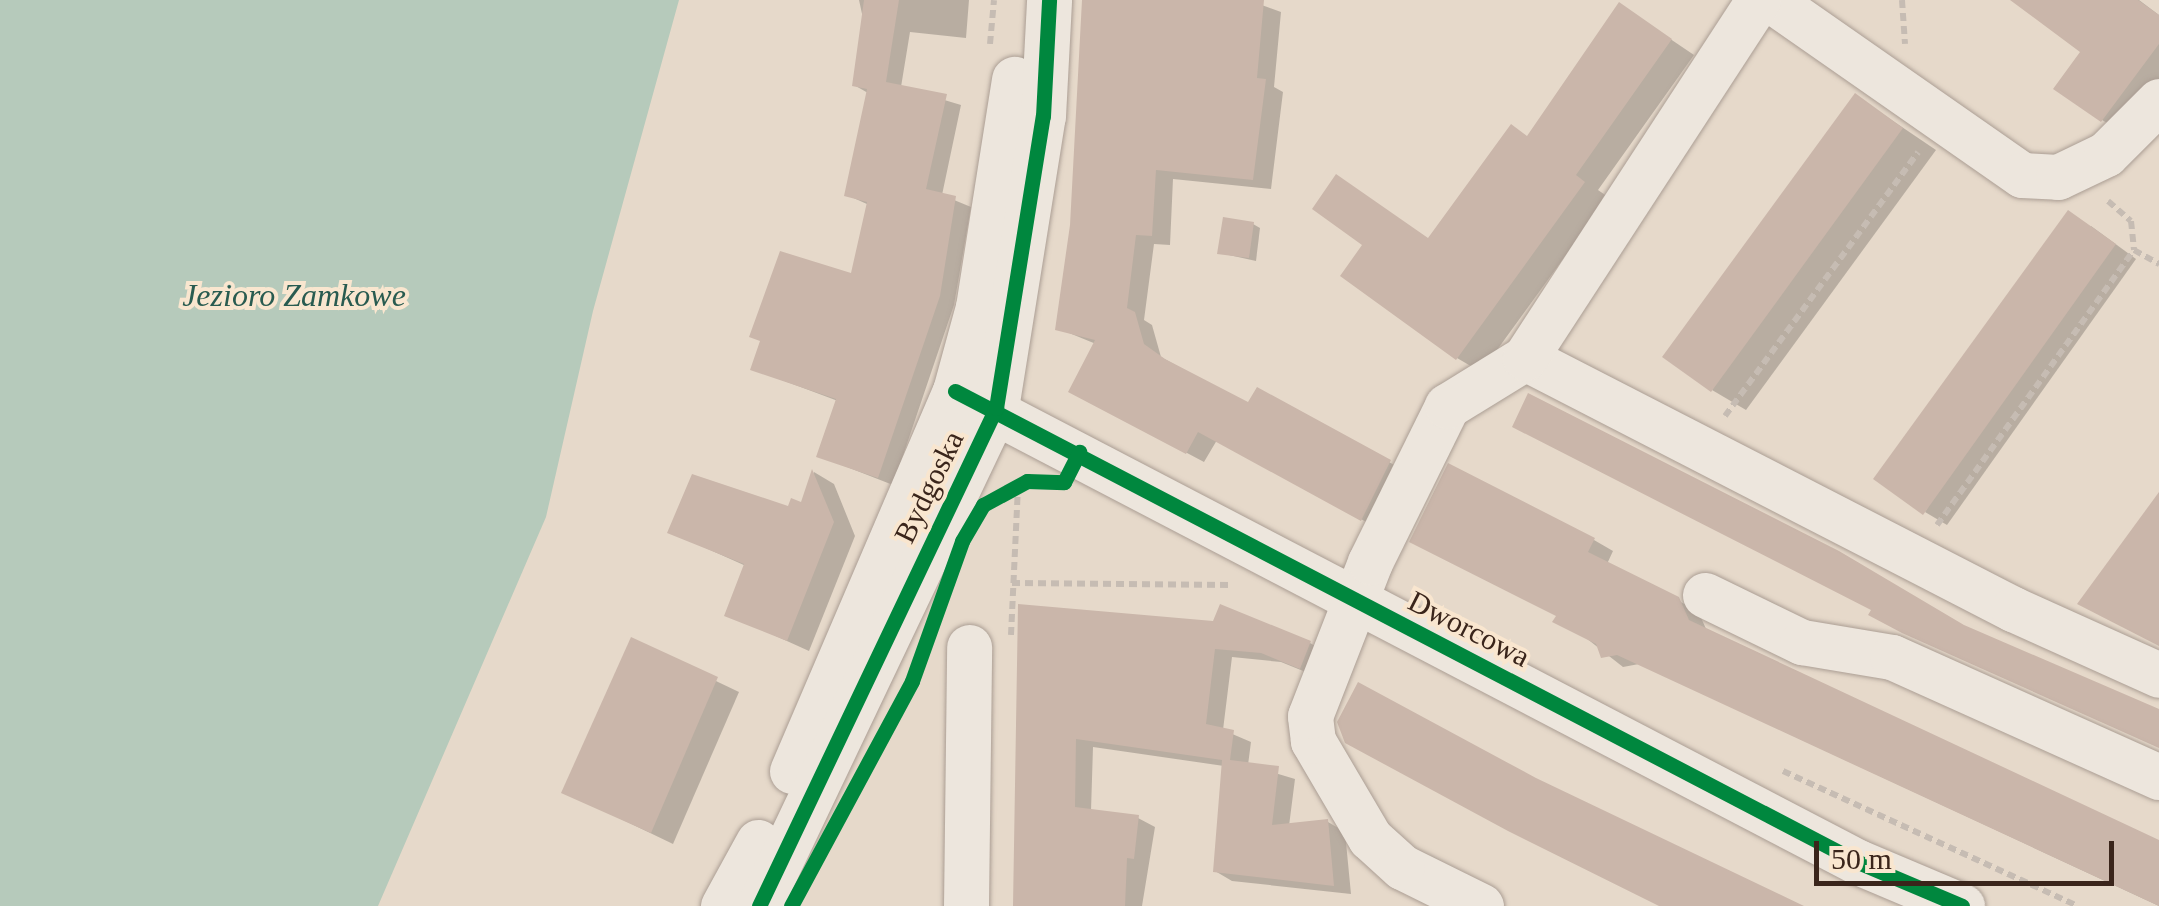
<!DOCTYPE html>
<html>
<head>
<meta charset="utf-8">
<style>
	body { margin:0 }
	#map { position:relative; width:2159px; height:906px; overflow:hidden; background:#e6d9ca; font-family:"Times New Roman",serif }
	div>[style] { position:absolute }
	[style*='--x'] { left:calc(var(--x)*1px); top:calc(var(--y)*1px); width:calc(var(--w)*1px); rotate:calc(var(--a)*1deg) }
	.water>* { inset:0; background:#b6cabb }
	.shadow>* { inset:0; background:#0003 }
	.building>* { inset:0; background:#cab6aa }
	.path>* { height:6px; margin-top:-3px; transform-origin:0; background:repeating-linear-gradient(90deg,#c6bcb3 0 8px,transparent 0 13px) }
	.roads { filter:drop-shadow(0 0 2px #ab9e94) drop-shadow(0 0 2px #ab9e94) }
	.minor>* { height:45px; margin:-22.5px; padding:0 22.5px; transform-origin:22.5px; border-radius:22.5px; background:#ede6dd }
	.cycleway>* { height:15px; margin:-7.5px; padding:0 7.5px; transform-origin:7.5px; border-radius:7.5px; background:#00873e }
	span { translate:-50% -50%; white-space:nowrap; text-align:center; line-height:1.15; -webkit-text-stroke:8px #f9e6cf; paint-order:stroke }
	.street-label { font-size:30px; color:#3a251b }
	.water-label { font-size:32px; color:#295b50; font-style:italic }
	.scale { position:absolute; left:1814px; top:841px; width:300px; height:45px; box-sizing:border-box; border:5px solid #3a251b; border-top:0; padding-left:12px; font-size:30px; line-height:35px; white-space:nowrap; color:#3a251b; -webkit-text-stroke:8px #f9e6cf; paint-order:stroke }
</style>
</head>
<body>
<div id="map">
	<div class="water">
		<div style="clip-path:polygon(0 0,679px 0,593px 311px,546px 517px,378px 906px,0 906px)"></div>
	</div>
	<div class="shadow">
		<div style="clip-path:polygon(859px 0,969px 0,966px 38px,910px 32px,901px 87px,961px 105px,942px 195px,971px 207px,954px 305px,893px 485px,819px 456px,838px 401px,753px 369px,853px 276px,869px 205px,847px 195px,868px 93px,854px 85px,864px 23px)"></div>
		<div style="clip-path:polygon(1084px 0,1248px 0,1281px 12px,1274px 87px,1283px 92px,1271px 189px,1173px 179px,1170px 245px,1154px 244px,1144px 320px,1152px 325px,1161px 357px,1249px 406px,1258px 390px,1407px 472px,1379px 529px,1217px 440px,1204px 462px,1089px 401px,1096px 344px,1057px 328px,1073px 226px)"></div>
		<div style="clip-path:polygon(2015px 0,2139px 0,2159px 15px,2159px 80px,2121px 131px,2102px 120px,2084px 51px)"></div>
		<div style="clip-path:polygon(1620px 5px,1694px 55px,1598px 190px,1608px 197px,1481px 372px,1457px 358px,1366px 245px,1337px 177px,1430px 240px,1529px 137px)"></div>
		<div style="clip-path:polygon(1856px 96px,1936px 150px,1746px 410px,1712px 390px)"></div>
		<div style="clip-path:polygon(1253px 224px,1260px 228px,1256px 261px,1220px 253px)"></div>
		<div style="clip-path:polygon(2091px 226px,2136px 259px,1947px 525px,1925px 512px)"></div>
		<div style="clip-path:polygon(814px 472px,834px 484px,855px 536px,809px 651px,727px 614px,746px 566px,670px 532px,802px 505px)"></div>
		<div style="clip-path:polygon(1594px 540px,1613px 551px,1607px 564px,1698px 611px,1707px 631px,2159px 841px,2159px 906px,1639px 664px,1623px 667px,1558px 616px,1432px 552px)"></div>
		<div style="clip-path:polygon(1020px 607px,1310px 643px,1327px 653px,1318px 677px,1281px 662px,1232px 657px,1223px 730px,1251px 742px,1248px 765px,1295px 779px,1289px 826px,1328px 822px,1345px 832px,1351px 894px,1232px 881px,1215px 871px,1224px 766px,1093px 747px,1091px 811px,1138px 818px,1155px 827px,1142px 906px,1015px 906px)"></div>
		<div style="clip-path:polygon(632px 641px,739px 692px,673px 844px,565px 792px)"></div>
	</div>
	<div class="building">
		<div style="clip-path:polygon(864px 0,899px 0,886px 82px,947px 94px,926px 189px,956px 196px,940px 296px,878px 478px,816px 457px,836px 399px,750px 370px,760px 341px,749px 337px,780px 251px,851px 273px,867px 202px,844px 196px,867px 89px,852px 86px)"></div>
		<div style="clip-path:polygon(1082px 0,1264px 0,1257px 78px,1266px 79px,1253px 180px,1156px 170px,1152px 236px,1136px 235px,1127px 308px,1135px 312px,1144px 344px,1165px 359px,1248px 402px,1257px 387px,1391px 460px,1361px 521px,1198px 432px,1186px 454px,1068px 392px,1095px 340px,1055px 330px,1070px 225px)"></div>
		<div style="clip-path:polygon(2010px 0,2138px 0,2159px 15px,2159px 44px,2101px 122px,2053px 89px,2080px 52px)"></div>
		<div style="clip-path:polygon(1619px 2px,1672px 39px,1576px 175px,1585px 182px,1456px 360px,1340px 276px,1362px 245px,1312px 209px,1336px 174px,1428px 238px,1511px 124px,1527px 136px)"></div>
		<div style="clip-path:polygon(1855px 93px,1903px 128px,1711px 392px,1662px 357px)"></div>
		<div style="clip-path:polygon(2068px 210px,2116px 244px,1923px 515px,1873px 479px)"></div>
		<div style="clip-path:polygon(1223px 217px,1254px 222px,1249px 258px,1217px 254px)"></div>
		<div style="clip-path:polygon(1528px 393px,1839px 551px,1964px 625px,2159px 709px,2159px 748px,1902px 633px,1868px 615px,1871px 610px,1512px 427px)"></div>
		<div style="clip-path:polygon(1448px 463px,1595px 538px,1588px 552px,1679px 597px,1689px 620px,2159px 840px,2159px 906px,1617px 655px,1601px 658px,1596px 644px,1552px 622px,1556px 616px,1409px 542px)"></div>
		<div style="clip-path:polygon(812px 469px,834px 522px,787px 641px,724px 616px,744px 564px,667px 533px,692px 474px,788px 506px,791px 498px,801px 502px)"></div>
		<div style="clip-path:polygon(2159px 492px,2159px 646px,2077px 604px)"></div>
		<div style="clip-path:polygon(1018px 604px,1213px 621px,1220px 604px,1311px 641px,1300px 669px,1261px 653px,1215px 649px,1206px 724px,1234px 730px,1230px 760px,1279px 766px,1272px 825px,1328px 819px,1334px 886px,1213px 872px,1222px 760px,1076px 739px,1075px 807px,1139px 815px,1134px 859px,1127px 858px,1125px 906px,1013px 906px)"></div>
		<div style="clip-path:polygon(631px 637px,718px 677px,651px 833px,561px 793px)"></div>
		<div style="clip-path:polygon(1358px 682px,1536px 778px,1804px 906px,1659px 906px,1508px 831px,1345px 743px,1337px 722px)"></div>
	</div>
	<div class="path">
		<div style="--x:1902;--y:0;--w:44;--a:86.1"></div>
		<div style="--x:990;--y:44;--w:44;--a:-84.8"></div>
		<div style="--x:2108;--y:201;--w:30;--a:41"></div>
		<div style="--x:2131;--y:221;--w:29;--a:84"></div>
		<div style="--x:2134;--y:250;--w:29;--a:29"></div>
		<div style="--x:1725;--y:416;--w:327;--a:-53.8"></div>
		<div style="--x:1937;--y:525;--w:338;--a:-54.4"></div>
		<div style="--x:1012;--y:583;--w:219;--a:0.5"></div>
		<div style="--x:1011;--y:635;--w:151;--a:-87.3"></div>
		<div style="--x:1783;--y:771;--w:324;--a:24.6"></div>
	</div>
	<div class="roads">
		<div class="minor">
			<div style="--x:1771;--y:0;--w:306;--a:34.9"></div>
			<div style="--x:2022;--y:175;--w:36;--a:3"></div>
			<div style="--x:2058;--y:177;--w:53;--a:-25.6"></div>
			<div style="--x:2106;--y:154;--w:75;--a:-45"></div>
			<div style="--x:1525;--y:358;--w:549;--a:27.22"></div>
			<div style="--x:2013;--y:609;--w:160;--a:24.3"></div>
			<div style="--x:955;--y:391;--w:1018;--a:27.55"></div>
			<div style="--x:1858;--y:862;--w:113;--a:22.9"></div>
			<div style="--x:1705;--y:595;--w:108;--a:25.9"></div>
			<div style="--x:1802;--y:642;--w:91;--a:9.5"></div>
			<div style="--x:1892;--y:657;--w:293;--a:24.2"></div>
			<div style="--x:792;--y:771;--w:413;--a:-66.8"></div>
			<div style="--x:955;--y:391;--w:87;--a:-74.7"></div>
			<div style="--x:978;--y:307;--w:231;--a:-81"></div>
			<div style="--x:723;--y:906;--w:73;--a:-61.3"></div>
			<div style="--x:759;--y:906;--w:552;--a:-64.55"></div>
			<div style="--x:996;--y:408;--w:296;--a:-80.9"></div>
			<div style="--x:1043;--y:116;--w:116;--a:-87"></div>
			<div style="--x:966;--y:906;--w:259;--a:-89.3"></div>
			<div style="--x:1481;--y:906;--w:88;--a:-153.7"></div>
			<div style="--x:1402;--y:867;--w:43;--a:-137.8"></div>
			<div style="--x:1370;--y:838;--w:113;--a:-120.4"></div>
			<div style="--x:1313;--y:741;--w:25;--a:-97"></div>
			<div style="--x:1310;--y:716;--w:165;--a:-68.7"></div>
			<div style="--x:1370;--y:562;--w:174;--a:-63.7"></div>
			<div style="--x:1447;--y:406;--w:92;--a:-31.6"></div>
			<div style="--x:1525;--y:358;--w:427;--a:-56.9"></div>
		</div>
	</div>
	<div class="cycleway">
		<div style="--x:955;--y:391;--w:1018;--a:27.55"></div>
		<div style="--x:1858;--y:862;--w:113;--a:22.9"></div>
		<div style="--x:759;--y:906;--w:552;--a:-64.55"></div>
		<div style="--x:996;--y:408;--w:296;--a:-80.9"></div>
		<div style="--x:1043;--y:116;--w:116;--a:-87"></div>
		<div style="--x:791;--y:906;--w:255;--a:-61.7"></div>
		<div style="--x:912;--y:681;--w:149;--a:-70.3"></div>
		<div style="--x:962;--y:541;--w:42;--a:-59.7"></div>
		<div style="--x:983;--y:505;--w:50;--a:-28.6"></div>
		<div style="--x:1027;--y:481;--w:37;--a:2"></div>
		<div style="--x:1064;--y:482;--w:34;--a:-63"></div>
	</div>
	<div class="street-label">
		<span style="left:929px;top:487px;rotate:-64deg">Bydgoska</span>
		<span style="left:1469px;top:629px;rotate:27deg">Dworcowa</span>
	</div>
	<div class="water-label">
		<span style="left:294px;top:295px">Jezioro Zamkowe</span>
	</div>
	<div class="scale">50 m</div>
</div>
</body>
</html>
